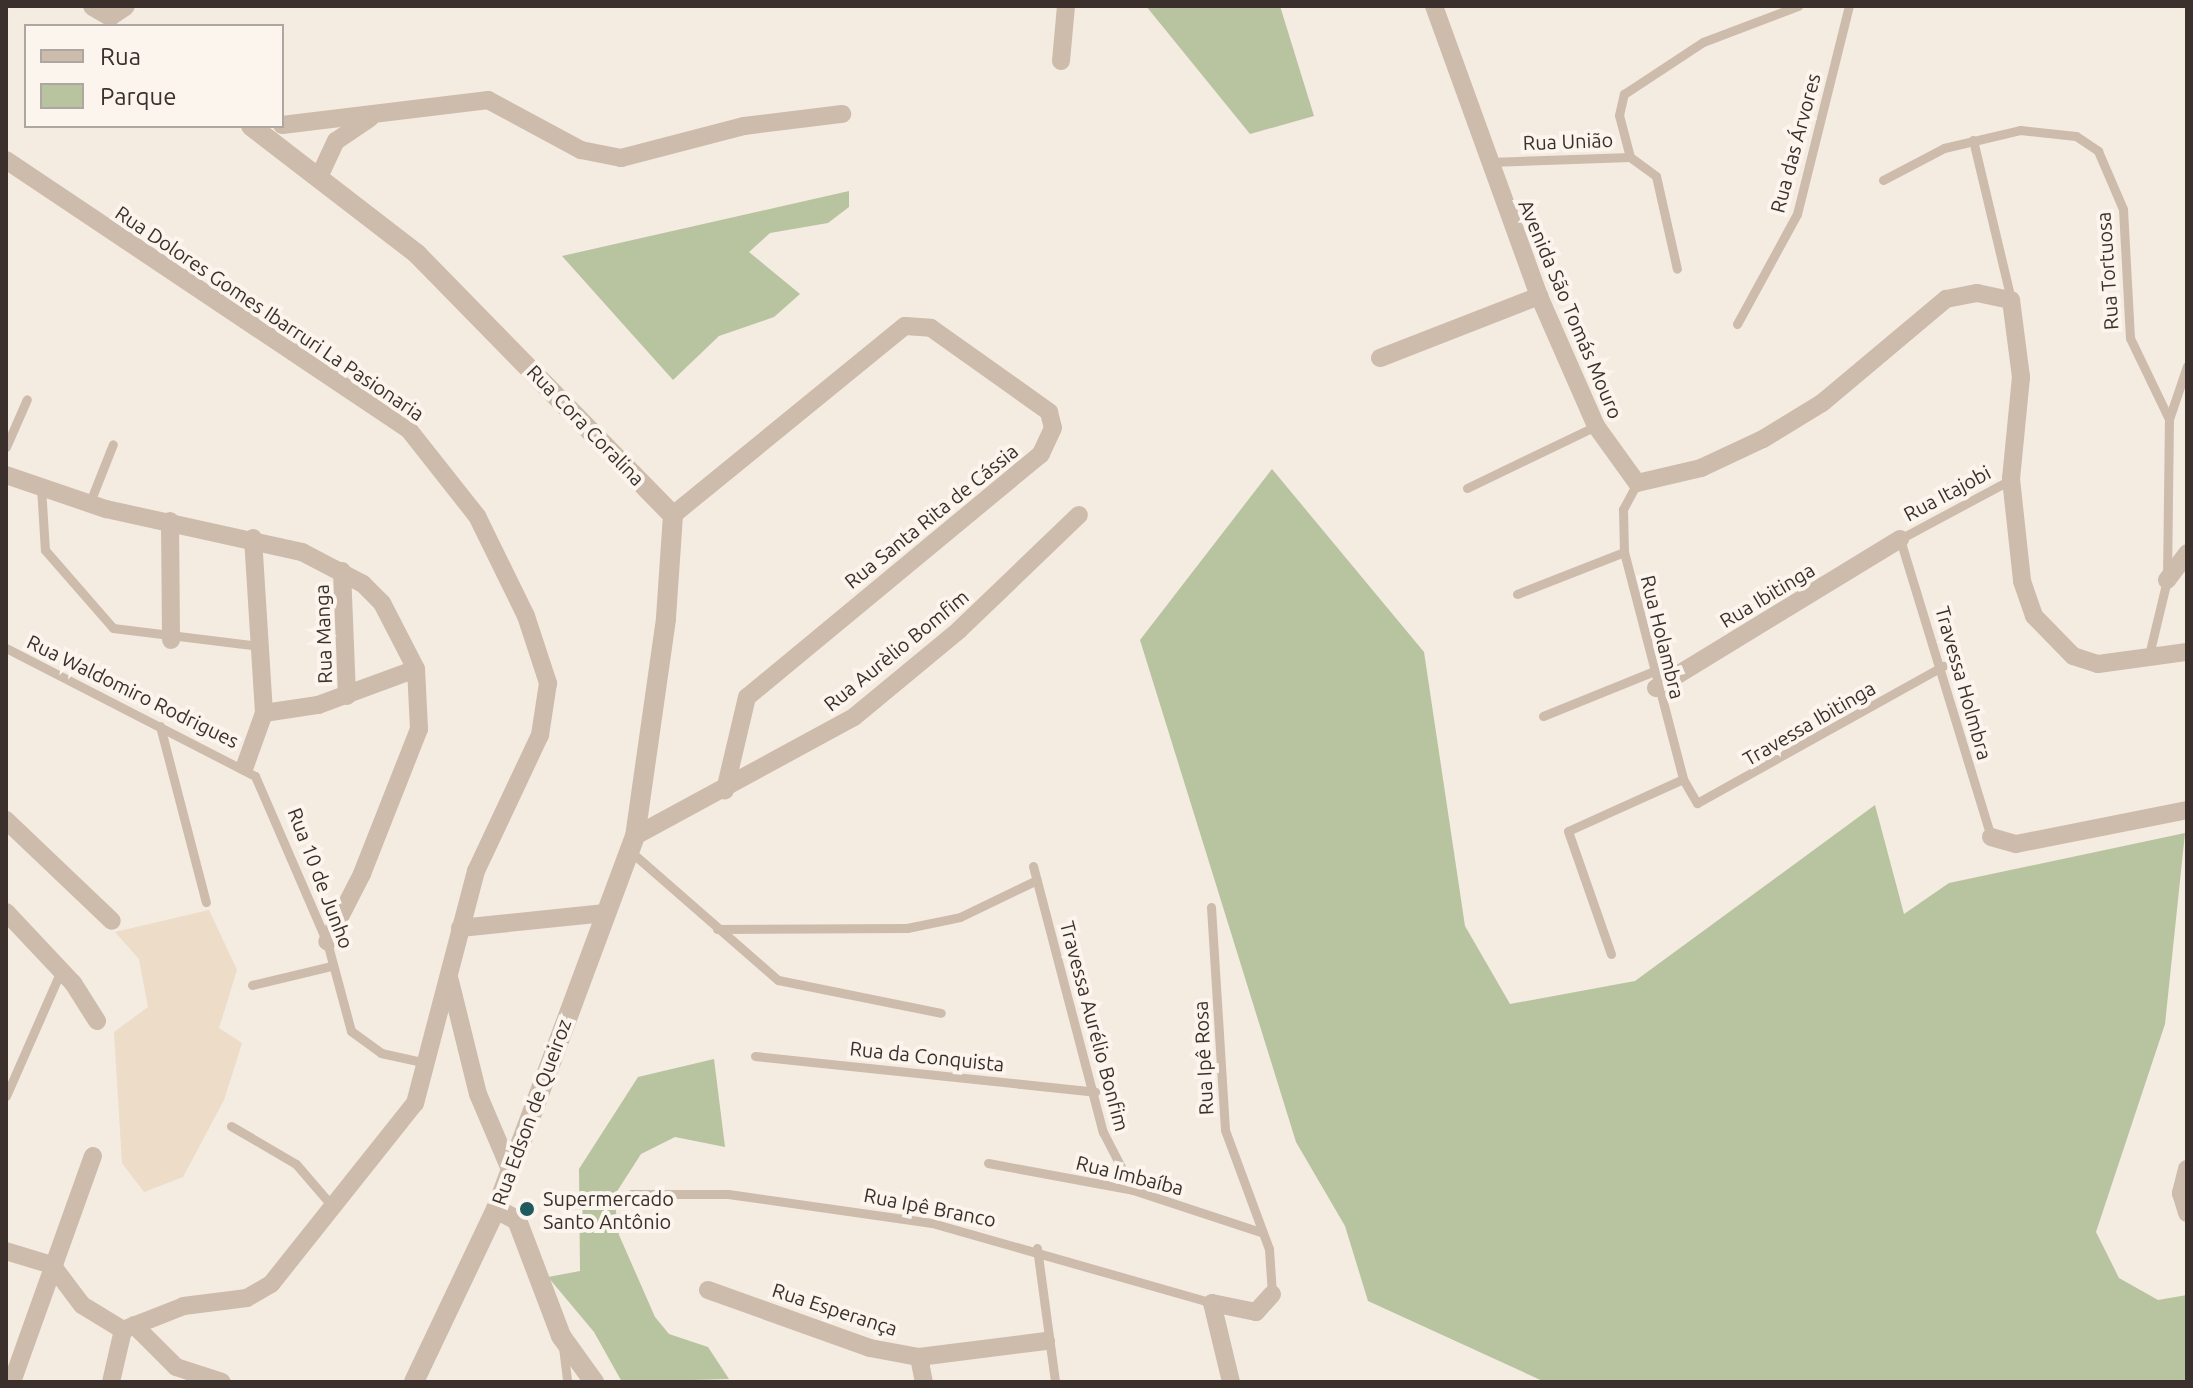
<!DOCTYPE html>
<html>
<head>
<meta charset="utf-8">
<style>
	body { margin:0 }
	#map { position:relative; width:2193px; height:1388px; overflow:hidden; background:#f4ebe1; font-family:Ubuntu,sans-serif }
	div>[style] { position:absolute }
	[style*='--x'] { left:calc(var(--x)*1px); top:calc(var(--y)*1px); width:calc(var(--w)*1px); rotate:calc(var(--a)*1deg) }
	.green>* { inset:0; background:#b8c4a0 }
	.plaza>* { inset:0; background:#ecdcc8 }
	.service>* { height:9px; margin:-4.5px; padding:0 4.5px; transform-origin:4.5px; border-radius:4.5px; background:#cdbbac }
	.minor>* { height:18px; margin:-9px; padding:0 9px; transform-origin:9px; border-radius:9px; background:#cdbbac }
	.tertiary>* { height:20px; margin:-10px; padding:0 10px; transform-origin:10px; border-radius:10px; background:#cdbbac }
	.dots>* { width:22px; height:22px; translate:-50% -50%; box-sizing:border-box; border:4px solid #fbf5ee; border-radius:50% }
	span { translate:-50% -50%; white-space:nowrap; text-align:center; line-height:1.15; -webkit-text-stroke:8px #fbf5ee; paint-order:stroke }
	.street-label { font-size:20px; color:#3b302b }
	.poi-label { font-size:20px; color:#3b302b }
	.left { translate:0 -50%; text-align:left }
	.frame { position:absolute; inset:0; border:8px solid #3b302b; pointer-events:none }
	.legend { position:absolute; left:24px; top:24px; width:260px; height:104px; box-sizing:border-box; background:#fbf5ee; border:2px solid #aea6a0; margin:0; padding:10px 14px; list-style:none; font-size:24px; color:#3b302b }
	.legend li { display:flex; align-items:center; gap:16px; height:40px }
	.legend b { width:40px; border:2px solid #aea6a0 }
</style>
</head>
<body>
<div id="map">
	<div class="green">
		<div style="clip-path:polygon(1146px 6px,1280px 6px,1314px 116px,1250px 134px)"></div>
		<div style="clip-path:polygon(849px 191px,849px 207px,828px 223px,770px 233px,749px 252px,800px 294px,774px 317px,719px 336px,673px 380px,562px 256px)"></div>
		<div style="clip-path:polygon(1272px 469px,1424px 652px,1465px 926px,1510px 1004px,1635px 981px,1875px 805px,1904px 914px,1949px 883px,2185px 833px,2165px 1024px,2096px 1232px,2119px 1278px,2158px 1300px,2187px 1295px,2187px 1382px,1545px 1382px,1368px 1301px,1345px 1226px,1296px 1142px,1140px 640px)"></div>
		<div style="clip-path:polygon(714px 1059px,725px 1147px,675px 1137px,641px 1154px,614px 1196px,619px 1235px,655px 1317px,669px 1334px,708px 1347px,729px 1379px,622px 1382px,594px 1332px,548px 1277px,580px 1271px,579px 1169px,638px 1077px)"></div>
	</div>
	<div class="plaza">
		<div style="clip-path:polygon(209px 910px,237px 970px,219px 1028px,242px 1043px,224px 1100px,183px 1177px,144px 1192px,122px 1163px,114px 1032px,148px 1007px,139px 959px,115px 932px)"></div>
	</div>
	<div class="service">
		<div style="--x:1973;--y:140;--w:164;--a:76.6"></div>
		<div style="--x:1630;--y:157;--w:32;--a:36"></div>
		<div style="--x:1656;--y:176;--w:95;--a:77.3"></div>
		<div style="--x:1489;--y:162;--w:141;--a:-2"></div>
		<div style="--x:1630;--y:157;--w:43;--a:-104.7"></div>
		<div style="--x:1619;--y:115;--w:22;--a:-77"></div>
		<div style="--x:1624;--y:94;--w:95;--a:-33.4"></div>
		<div style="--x:1703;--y:42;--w:102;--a:-20.8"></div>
		<div style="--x:1883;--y:180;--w:69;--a:-27.7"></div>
		<div style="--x:1944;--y:148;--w:78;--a:-13.3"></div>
		<div style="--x:2020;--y:130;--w:56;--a:6.1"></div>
		<div style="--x:2076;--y:136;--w:27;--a:34"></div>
		<div style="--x:2098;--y:151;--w:63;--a:66.7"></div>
		<div style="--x:2123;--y:209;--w:129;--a:86.9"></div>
		<div style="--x:2130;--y:338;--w:90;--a:64.3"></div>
		<div style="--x:1737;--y:324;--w:125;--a:-61.4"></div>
		<div style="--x:1797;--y:214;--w:214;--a:-76"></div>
		<div style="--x:6;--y:447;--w:52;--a:-66.4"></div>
		<div style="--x:1637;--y:483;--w:30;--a:118"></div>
		<div style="--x:1623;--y:509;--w:43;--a:88.7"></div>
		<div style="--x:1624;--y:552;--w:235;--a:75.4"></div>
		<div style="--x:1683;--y:779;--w:28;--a:60"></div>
		<div style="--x:1697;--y:803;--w:282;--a:-29.1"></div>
		<div style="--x:41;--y:487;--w:63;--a:86.4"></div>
		<div style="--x:45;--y:550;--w:103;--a:48.9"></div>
		<div style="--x:113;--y:628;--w:147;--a:7"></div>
		<div style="--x:1467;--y:488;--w:143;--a:-25.7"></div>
		<div style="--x:90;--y:502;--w:62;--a:-68.4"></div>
		<div style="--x:1517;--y:594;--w:115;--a:-21.4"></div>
		<div style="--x:6;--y:648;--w:280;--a:27.2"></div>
		<div style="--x:255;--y:776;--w:181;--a:66.6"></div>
		<div style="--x:327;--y:942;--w:92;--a:74.9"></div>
		<div style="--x:351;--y:1031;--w:37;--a:36"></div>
		<div style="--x:381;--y:1053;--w:46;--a:12.5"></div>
		<div style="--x:2148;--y:659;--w:81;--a:-76.5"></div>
		<div style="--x:2167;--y:580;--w:161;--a:-89.3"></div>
		<div style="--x:2169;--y:419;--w:56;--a:-71.2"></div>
		<div style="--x:1543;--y:716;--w:118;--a:-22"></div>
		<div style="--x:160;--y:726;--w:182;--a:75.4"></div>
		<div style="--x:1991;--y:837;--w:312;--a:-107"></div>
		<div style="--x:1900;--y:539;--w:125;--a:-28.2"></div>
		<div style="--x:630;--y:851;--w:196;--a:41.1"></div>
		<div style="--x:778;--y:980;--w:166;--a:11.4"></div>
		<div style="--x:1033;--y:866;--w:275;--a:75.3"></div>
		<div style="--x:1103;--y:1132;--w:65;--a:62.7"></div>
		<div style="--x:1211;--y:907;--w:223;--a:86.4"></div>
		<div style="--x:1225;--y:1130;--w:127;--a:69.7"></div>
		<div style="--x:1269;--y:1249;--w:45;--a:86.2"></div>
		<div style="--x:717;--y:929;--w:190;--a:-0.3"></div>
		<div style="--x:907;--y:928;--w:54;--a:-11.7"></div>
		<div style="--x:960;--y:917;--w:85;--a:-25.7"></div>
		<div style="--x:1611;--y:954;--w:130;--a:-109.3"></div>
		<div style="--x:1568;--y:831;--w:126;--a:-24.3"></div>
		<div style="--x:252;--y:985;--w:81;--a:-13.5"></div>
		<div style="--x:755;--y:1056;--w:342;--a:6"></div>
		<div style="--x:6;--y:1096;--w:137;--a:-66.3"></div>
		<div style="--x:231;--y:1126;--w:75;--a:30.3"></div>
		<div style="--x:296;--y:1164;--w:57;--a:49.3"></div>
		<div style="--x:988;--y:1163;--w:147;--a:10.5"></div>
		<div style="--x:1133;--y:1190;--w:135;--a:18.2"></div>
		<div style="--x:631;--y:1194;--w:97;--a:0"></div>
		<div style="--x:728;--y:1194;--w:206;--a:8.1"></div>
		<div style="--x:932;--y:1223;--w:291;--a:15.9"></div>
		<div style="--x:1037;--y:1248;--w:135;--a:82.3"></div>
		<div style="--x:563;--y:1347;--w:35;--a:83"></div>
	</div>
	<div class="minor">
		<div style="--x:1434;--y:6;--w:308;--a:70.1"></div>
		<div style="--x:1539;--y:296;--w:142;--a:66.3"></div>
		<div style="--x:1596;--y:426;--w:70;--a:54.3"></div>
		<div style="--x:1637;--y:483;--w:66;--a:-13.2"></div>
		<div style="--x:1701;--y:468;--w:68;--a:-25.1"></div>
		<div style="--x:1763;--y:439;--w:69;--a:-31.4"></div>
		<div style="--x:1822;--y:403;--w:162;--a:-40"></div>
		<div style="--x:1946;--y:299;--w:32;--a:-11"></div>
		<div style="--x:1977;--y:293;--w:35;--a:12"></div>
		<div style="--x:2011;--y:300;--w:78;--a:82.6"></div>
		<div style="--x:2021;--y:377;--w:102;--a:95.6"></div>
		<div style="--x:2011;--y:479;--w:103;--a:83.8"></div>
		<div style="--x:2022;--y:581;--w:37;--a:71"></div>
		<div style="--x:2034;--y:616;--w:56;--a:45.7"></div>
		<div style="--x:2073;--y:656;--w:26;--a:18"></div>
		<div style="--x:2098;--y:664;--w:90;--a:-7.7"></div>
		<div style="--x:1061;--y:61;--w:55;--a:-84.8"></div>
		<div style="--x:282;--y:125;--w:208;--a:-6.9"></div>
		<div style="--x:488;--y:100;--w:106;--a:28.3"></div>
		<div style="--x:581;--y:150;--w:41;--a:11.3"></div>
		<div style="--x:621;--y:158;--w:127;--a:-14.6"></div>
		<div style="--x:744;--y:126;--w:99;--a:-7"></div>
		<div style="--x:6;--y:160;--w:485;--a:33.8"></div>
		<div style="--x:409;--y:430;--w:110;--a:51.7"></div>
		<div style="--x:477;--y:516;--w:111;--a:63.9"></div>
		<div style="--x:526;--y:616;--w:71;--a:71.8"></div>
		<div style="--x:548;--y:683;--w:53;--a:98.7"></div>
		<div style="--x:540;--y:735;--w:150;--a:115.2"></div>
		<div style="--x:476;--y:871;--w:240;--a:104.7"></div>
		<div style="--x:415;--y:1103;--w:231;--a:128.5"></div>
		<div style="--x:271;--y:1284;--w:28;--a:150"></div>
		<div style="--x:247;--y:1298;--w:64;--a:172.8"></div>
		<div style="--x:184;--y:1306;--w:66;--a:158.5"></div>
		<div style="--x:123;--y:1330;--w:48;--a:-148.6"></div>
		<div style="--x:82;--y:1305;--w:50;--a:-126.9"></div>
		<div style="--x:52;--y:1265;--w:48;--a:-163.1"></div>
		<div style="--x:319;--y:177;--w:40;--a:-65"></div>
		<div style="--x:336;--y:141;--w:41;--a:-34.1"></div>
		<div style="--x:1380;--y:358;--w:171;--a:-21.3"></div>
		<div style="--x:6;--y:475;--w:106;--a:18.8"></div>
		<div style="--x:106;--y:509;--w:201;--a:12.4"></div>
		<div style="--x:302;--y:552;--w:69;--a:27.7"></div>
		<div style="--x:363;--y:584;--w:27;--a:45"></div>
		<div style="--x:382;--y:603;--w:74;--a:62.7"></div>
		<div style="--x:416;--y:669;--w:60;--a:87.1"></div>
		<div style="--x:419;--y:729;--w:156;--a:111.5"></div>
		<div style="--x:362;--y:874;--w:76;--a:117.2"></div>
		<div style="--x:673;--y:515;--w:299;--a:-39.2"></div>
		<div style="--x:905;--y:326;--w:26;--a:4"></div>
		<div style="--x:931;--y:328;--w:145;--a:35.4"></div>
		<div style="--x:1049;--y:412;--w:16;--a:76"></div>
		<div style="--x:1053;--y:428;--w:29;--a:115"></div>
		<div style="--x:1041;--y:454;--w:381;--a:140.4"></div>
		<div style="--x:747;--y:697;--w:96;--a:103.3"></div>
		<div style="--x:170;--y:521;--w:119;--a:89.5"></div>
		<div style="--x:253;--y:538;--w:175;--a:86.4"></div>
		<div style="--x:342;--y:571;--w:125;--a:87.7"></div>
		<div style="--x:2167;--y:580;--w:34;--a:-53"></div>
		<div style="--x:1656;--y:688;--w:286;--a:-31.4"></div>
		<div style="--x:245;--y:766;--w:56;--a:-70.3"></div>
		<div style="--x:264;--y:713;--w:55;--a:-8.4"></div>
		<div style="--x:318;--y:705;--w:104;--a:-20.2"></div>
		<div style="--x:6;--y:820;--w:146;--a:43.6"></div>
		<div style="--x:635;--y:836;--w:249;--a:-28.5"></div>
		<div style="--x:854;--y:717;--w:136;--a:-39.6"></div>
		<div style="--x:959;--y:630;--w:166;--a:-43.8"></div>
		<div style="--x:1991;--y:837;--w:26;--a:16"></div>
		<div style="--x:2016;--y:844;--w:174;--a:-11.2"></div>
		<div style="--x:6;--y:912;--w:98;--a:46.7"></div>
		<div style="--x:73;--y:983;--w:45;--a:57.7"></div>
		<div style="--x:460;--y:928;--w:146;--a:-5.9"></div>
		<div style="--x:450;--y:981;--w:116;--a:76.1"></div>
		<div style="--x:478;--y:1094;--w:79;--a:67"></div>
		<div style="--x:2187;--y:1169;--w:25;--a:104"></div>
		<div style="--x:2181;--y:1193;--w:21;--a:73"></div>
		<div style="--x:708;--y:1290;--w:172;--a:19.7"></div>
		<div style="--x:870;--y:1348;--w:50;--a:10.4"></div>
		<div style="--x:919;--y:1357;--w:128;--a:-7.2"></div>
		<div style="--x:134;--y:1325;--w:59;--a:45"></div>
		<div style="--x:176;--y:1367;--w:48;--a:18.1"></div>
		<div style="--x:919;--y:1357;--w:25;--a:79"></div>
		<div style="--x:12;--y:1382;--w:240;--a:-70.3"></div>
		<div style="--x:111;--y:1382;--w:53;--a:-77"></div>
		<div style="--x:1231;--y:1382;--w:81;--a:-103.5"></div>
		<div style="--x:1212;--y:1303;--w:45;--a:11.6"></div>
		<div style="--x:1256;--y:1312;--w:24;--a:-48"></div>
	</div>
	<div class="tertiary">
		<div style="--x:93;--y:6;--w:20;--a:30"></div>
		<div style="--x:110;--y:16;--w:18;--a:-34"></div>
		<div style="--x:251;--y:126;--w:210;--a:37.6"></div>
		<div style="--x:417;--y:254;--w:366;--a:45.6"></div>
		<div style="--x:673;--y:515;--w:104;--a:93.9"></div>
		<div style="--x:666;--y:619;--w:219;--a:98.1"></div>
		<div style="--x:635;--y:836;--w:398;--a:110.4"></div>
		<div style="--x:496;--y:1209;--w:191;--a:115.4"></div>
		<div style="--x:496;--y:1209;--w:24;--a:28"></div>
		<div style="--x:517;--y:1220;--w:124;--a:69.2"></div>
		<div style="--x:561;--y:1336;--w:57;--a:54.3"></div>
	</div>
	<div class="dots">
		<div style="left:527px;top:1209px;background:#1f5a5e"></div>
	</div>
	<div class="street-label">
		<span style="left:1568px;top:141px;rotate:-2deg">Rua União</span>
		<span style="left:1795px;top:143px;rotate:-75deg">Rua das Árvores</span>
		<span style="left:2107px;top:271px;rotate:-94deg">Rua Tortuosa</span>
		<span style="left:1571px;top:309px;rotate:67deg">Avenida São Tomás Mouro</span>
		<span style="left:270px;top:313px;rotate:34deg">Rua Dolores Gomes Ibarruri La Pasionaria</span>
		<span style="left:586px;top:425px;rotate:46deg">Rua Cora Coralina</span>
		<span style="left:1947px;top:493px;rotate:-28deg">Rua Itajobi</span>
		<span style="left:931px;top:516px;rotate:-39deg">Rua Santa Rita de Cássia</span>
		<span style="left:1767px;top:595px;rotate:-31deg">Rua Ibitinga</span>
		<span style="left:323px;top:634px;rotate:-92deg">Rua Manga</span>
		<span style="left:1663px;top:637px;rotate:76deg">Rua Holambra</span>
		<span style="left:896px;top:650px;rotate:-39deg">Rua Aurèlio Bomfim</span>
		<span style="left:1964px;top:683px;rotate:74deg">Travessa Holmbra</span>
		<span style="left:133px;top:691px;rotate:26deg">Rua Waldomiro Rodrigues</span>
		<span style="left:1809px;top:723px;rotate:-30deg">Travessa Ibitinga</span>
		<span style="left:321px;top:878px;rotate:69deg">Rua 10 de Junho</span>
		<span style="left:1095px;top:1026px;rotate:75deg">Travessa Aurélio Bonfim</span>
		<span style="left:927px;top:1056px;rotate:6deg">Rua da Conquista</span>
		<span style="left:1203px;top:1058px;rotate:-93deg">Rua Ipê Rosa</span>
		<span style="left:531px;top:1112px;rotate:-70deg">Rua Edson de Queiroz</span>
		<span style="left:1130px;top:1175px;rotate:14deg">Rua Imbaíba</span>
		<span style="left:930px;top:1207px;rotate:11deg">Rua Ipê Branco</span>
		<span style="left:835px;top:1309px;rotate:18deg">Rua Esperança</span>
	</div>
	<div class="poi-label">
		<span class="left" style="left:543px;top:1210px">Supermercado<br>Santo Antônio</span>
	</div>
	<div class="frame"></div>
	<ul class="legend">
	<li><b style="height:10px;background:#cdbbac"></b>Rua</li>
	<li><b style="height:22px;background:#b8c4a0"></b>Parque</li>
	</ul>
</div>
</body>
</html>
